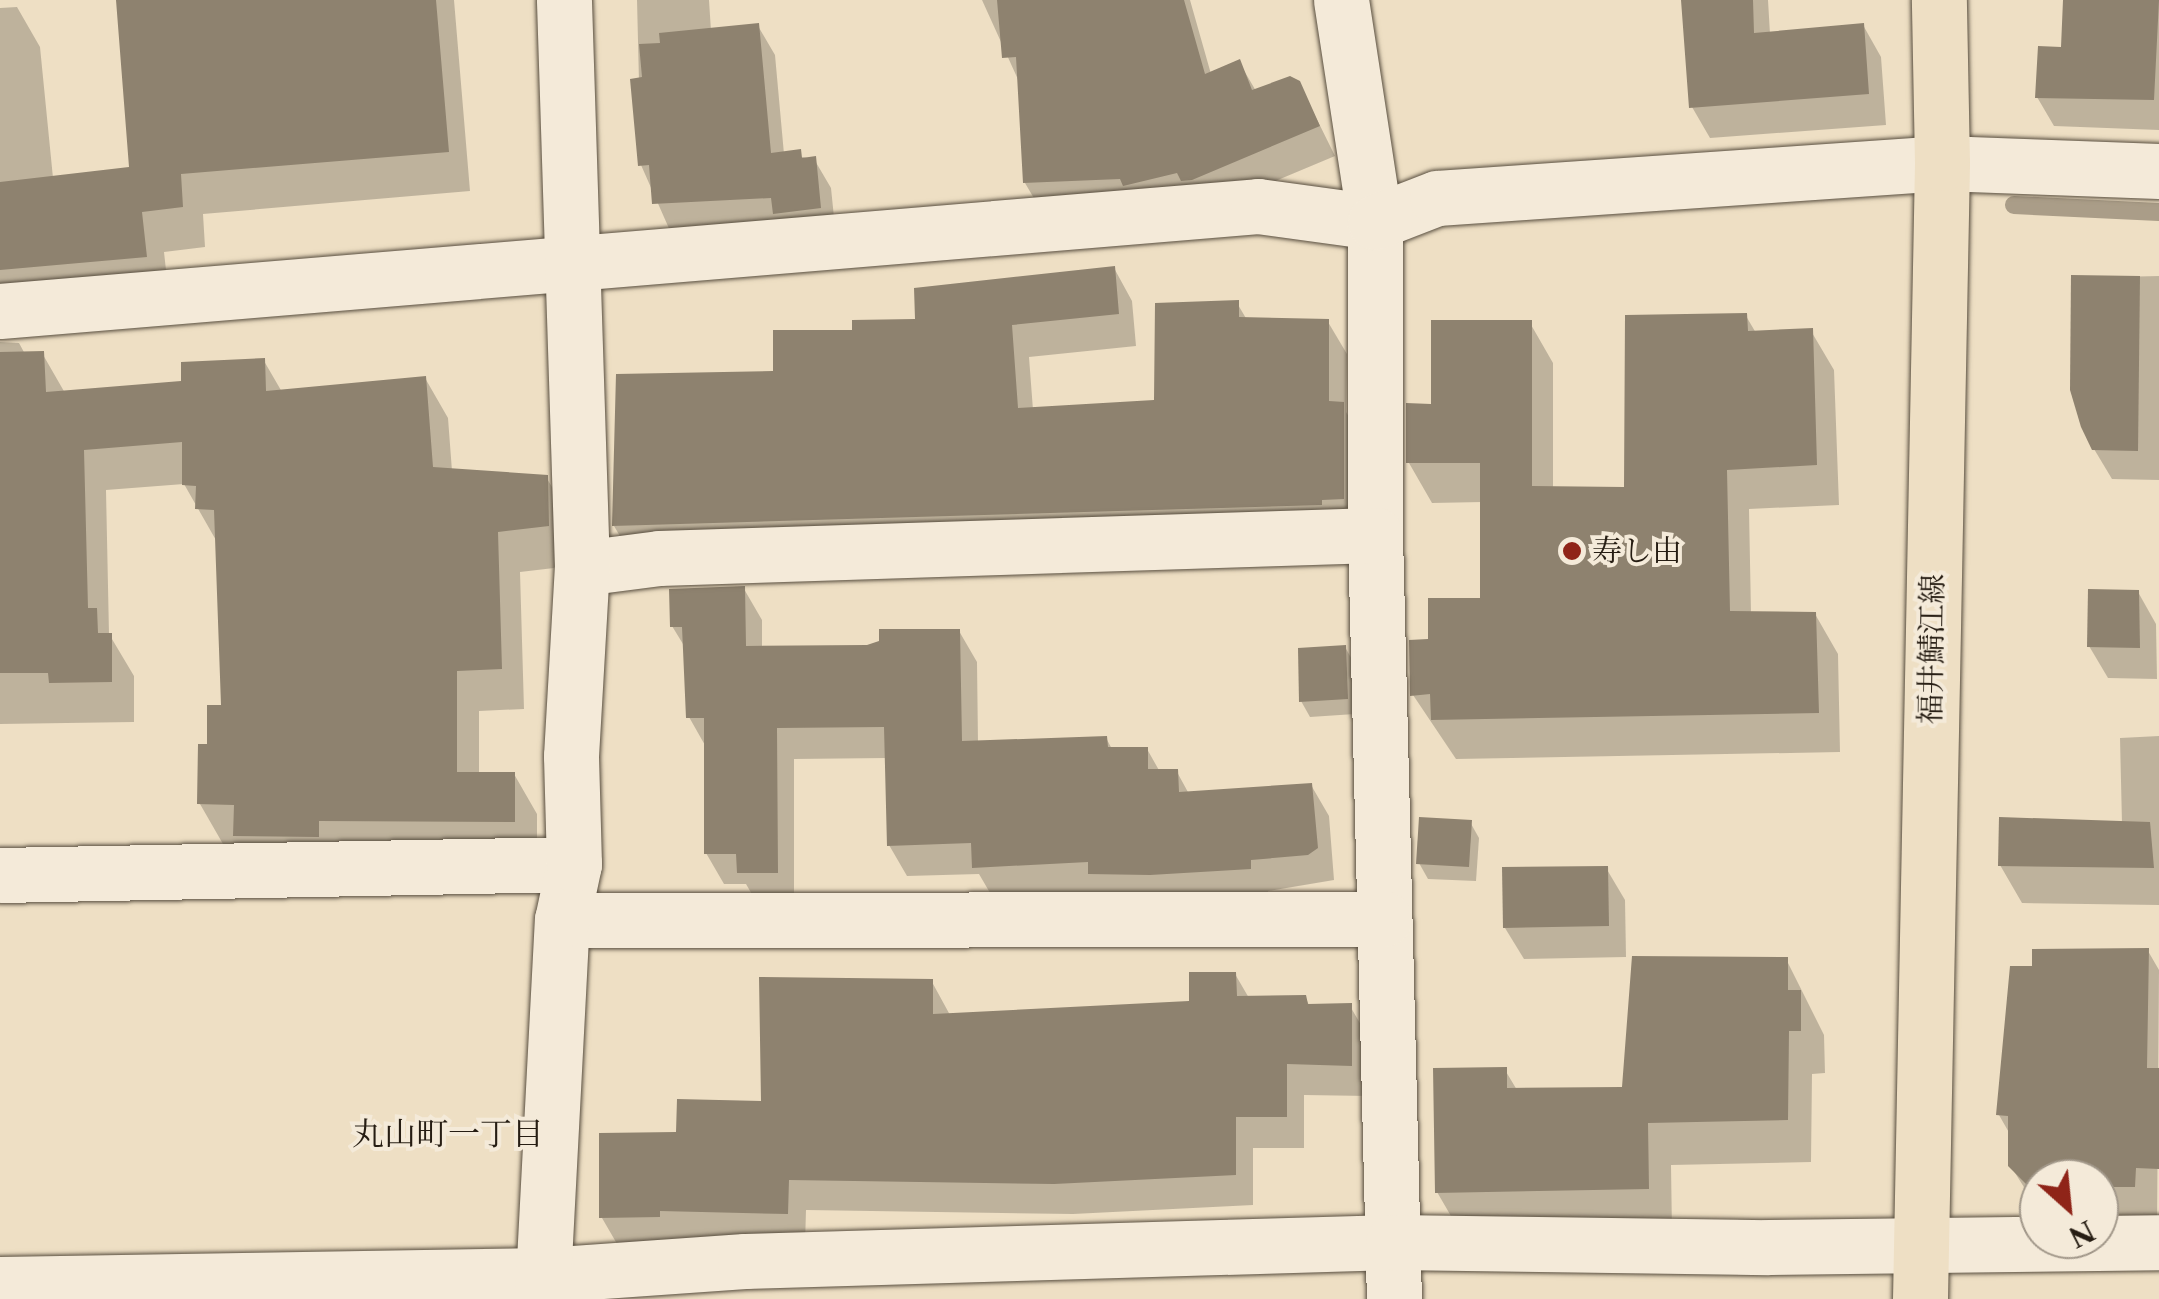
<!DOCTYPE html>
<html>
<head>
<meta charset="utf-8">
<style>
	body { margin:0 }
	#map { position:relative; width:2159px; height:1299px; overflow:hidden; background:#eedfc4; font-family:"Libre Caslon Text","Noto Serif JP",serif }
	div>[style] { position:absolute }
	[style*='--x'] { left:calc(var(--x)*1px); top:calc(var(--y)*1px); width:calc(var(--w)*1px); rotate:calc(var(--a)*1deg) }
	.shadow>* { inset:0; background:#0003 }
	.stream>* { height:18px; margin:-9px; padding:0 9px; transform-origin:9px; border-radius:9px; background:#aa9d88 }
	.building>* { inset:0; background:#8e826f }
	.roads { filter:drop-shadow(0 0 2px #584e3f) drop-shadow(0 0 2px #584e3f) }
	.minor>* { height:55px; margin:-27.5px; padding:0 27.5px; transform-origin:27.5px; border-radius:27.5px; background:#f4ead9 }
	.major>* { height:55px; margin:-27.5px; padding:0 27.5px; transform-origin:27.5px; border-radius:27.5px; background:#eedfc4 }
	.dots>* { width:28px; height:28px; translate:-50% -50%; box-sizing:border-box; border:5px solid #f4ead9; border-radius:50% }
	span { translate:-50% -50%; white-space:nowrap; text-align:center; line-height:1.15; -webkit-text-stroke:8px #f4ead9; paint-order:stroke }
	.poi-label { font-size:30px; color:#261d13 }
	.left { translate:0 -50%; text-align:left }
	.street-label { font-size:30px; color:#261d13 }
	.neighbourhood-label { font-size:32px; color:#261d13 }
	.north { position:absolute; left:2019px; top:1159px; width:100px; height:100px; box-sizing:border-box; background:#f4ead9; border:2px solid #a2988a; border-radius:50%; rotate:153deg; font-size:28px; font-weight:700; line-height:40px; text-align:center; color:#261d13 }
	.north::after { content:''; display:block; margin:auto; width:35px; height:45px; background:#8f2418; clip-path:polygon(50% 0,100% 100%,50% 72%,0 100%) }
</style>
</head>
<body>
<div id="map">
	<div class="shadow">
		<div style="clip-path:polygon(118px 0,454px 0,470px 191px,203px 214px,205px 247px,164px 252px,169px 297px,0 335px,0 8px,17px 7px,40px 47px,53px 178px,132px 169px)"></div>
		<div style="clip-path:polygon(637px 0,709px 0,711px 31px,758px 26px,775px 55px,784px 154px,814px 159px,831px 188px,836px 237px,671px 233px,641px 165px)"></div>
		<div style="clip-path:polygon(982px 0,1190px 0,1211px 74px,1239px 62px,1256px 91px,1299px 83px,1335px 156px,1209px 209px,1042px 212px,1025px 183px,1020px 84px)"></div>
		<div style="clip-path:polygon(1683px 0,1768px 0,1770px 34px,1863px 25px,1881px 57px,1886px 125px,1710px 138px,1692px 107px)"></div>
		<div style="clip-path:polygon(2066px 0,2159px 0,2159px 130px,2054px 126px,2037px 97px,2063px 49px)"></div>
		<div style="clip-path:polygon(1114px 268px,1132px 301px,1136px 346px,1029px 357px,1033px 410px,1157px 403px,1237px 303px,1247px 320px,1328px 322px,1347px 354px,1346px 412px,1361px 437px,1361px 531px,633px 558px,614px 526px,775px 373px,855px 332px,918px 322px)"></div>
		<div style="clip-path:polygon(2159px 276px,2159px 480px,2112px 479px,2094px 449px,2074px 278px)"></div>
		<div style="clip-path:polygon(1746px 316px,1756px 333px,1811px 331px,1834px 370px,1839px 505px,1749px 509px,1751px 614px,1815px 614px,1838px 654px,1840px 752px,1456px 759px,1413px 695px,1483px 600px,1483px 502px,1432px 503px,1409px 463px,1433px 406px,1530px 323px,1553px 363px,1553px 489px,1627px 489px)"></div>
		<div style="clip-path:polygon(0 342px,19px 343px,25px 354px,42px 353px,65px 393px,184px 383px,264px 361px,282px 392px,425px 378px,448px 418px,452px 471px,546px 477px,570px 517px,571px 566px,520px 572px,524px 709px,479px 711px,479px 775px,514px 774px,537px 814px,537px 862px,223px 844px,200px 804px,223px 708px,217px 542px,184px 484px,106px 490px,109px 634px,134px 676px,134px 722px,0 724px)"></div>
		<div style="clip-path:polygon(744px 589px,762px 620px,762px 649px,868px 647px,959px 631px,977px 662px,978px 743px,1106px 738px,1112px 749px,1147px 749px,1160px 772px,1177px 772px,1189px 794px,1311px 785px,1329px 816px,1334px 880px,1268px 891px,1268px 899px,993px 898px,979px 874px,907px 876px,889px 845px,887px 758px,794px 759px,794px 903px,757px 903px,746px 884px,724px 884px,706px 853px,706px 747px,689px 717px,686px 649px,672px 626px)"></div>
		<div style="clip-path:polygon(2138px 592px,2156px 624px,2157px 679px,2108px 678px,2089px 646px)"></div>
		<div style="clip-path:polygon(1345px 647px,1354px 663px,1355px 714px,1310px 717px,1301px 701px)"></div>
		<div style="clip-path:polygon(2159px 736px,2159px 905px,2022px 903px,2000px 865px,2122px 824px,2120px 738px)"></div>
		<div style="clip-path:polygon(1470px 822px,1479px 838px,1476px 881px,1428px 879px,1419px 863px)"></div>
		<div style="clip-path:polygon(1606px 868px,1625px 900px,1626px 957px,1524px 959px,1505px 928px)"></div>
		<div style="clip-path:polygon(2148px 951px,2159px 970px,2157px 1227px,2099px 1229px,2099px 1179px,2039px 1179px,2039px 1211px,2010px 1165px,2011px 1136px,1999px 1115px,2034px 968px)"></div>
		<div style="clip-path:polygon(1786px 959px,1824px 1035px,1825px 1073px,1812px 1074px,1811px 1162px,1671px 1165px,1672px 1232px,1462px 1235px,1437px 1192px,1505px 1070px,1517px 1090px,1624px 1089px)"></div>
		<div style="clip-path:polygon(1235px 974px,1249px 998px,1305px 997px,1310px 1007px,1350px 1006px,1368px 1037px,1369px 1096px,1304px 1095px,1304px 1148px,1253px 1148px,1253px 1205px,1073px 1214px,806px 1210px,805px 1245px,620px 1249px,602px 1218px,678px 1135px,764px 1103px,932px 982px,950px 1015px,1192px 1004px)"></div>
	</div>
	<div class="stream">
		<div style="--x:2014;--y:205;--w:145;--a:2.8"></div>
	</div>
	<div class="building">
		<div style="clip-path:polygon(116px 0,436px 0,449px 152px,181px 174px,183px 207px,142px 212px,147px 257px,0 270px,0 182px,129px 167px)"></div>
		<div style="clip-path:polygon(997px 0,1184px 0,1205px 74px,1240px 59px,1252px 90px,1290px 76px,1300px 81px,1320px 126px,1192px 180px,1181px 181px,1177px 173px,1123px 186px,1120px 179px,1023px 183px,1016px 57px,1002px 58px)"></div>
		<div style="clip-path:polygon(1681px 0,1753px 0,1754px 33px,1864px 23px,1869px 94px,1689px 108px)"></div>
		<div style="clip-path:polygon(2063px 0,2159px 0,2154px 100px,2035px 98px,2038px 46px,2061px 47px)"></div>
		<div style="clip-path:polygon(759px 23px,771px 153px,801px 149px,802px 158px,816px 156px,821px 208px,773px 214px,771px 198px,652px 204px,649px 165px,638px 166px,630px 79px,642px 77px,639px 44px,660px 43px,659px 33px)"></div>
		<div style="clip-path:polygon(1115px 266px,1119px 314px,1012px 325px,1018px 408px,1154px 400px,1155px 303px,1239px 300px,1239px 317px,1329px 319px,1329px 401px,1344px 402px,1344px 499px,1322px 500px,1322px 505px,612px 526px,616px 374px,773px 371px,773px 330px,852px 330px,852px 320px,915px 319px,914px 288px)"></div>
		<div style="clip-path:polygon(2071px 275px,2140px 276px,2138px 451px,2092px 450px,2081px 427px,2070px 390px)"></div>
		<div style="clip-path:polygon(1747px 313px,1748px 331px,1813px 328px,1817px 465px,1727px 470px,1730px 611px,1816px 612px,1819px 713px,1431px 720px,1430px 694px,1410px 696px,1409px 640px,1428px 639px,1428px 598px,1480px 598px,1480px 463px,1406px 463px,1406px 403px,1431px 404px,1431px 320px,1532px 320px,1532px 486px,1624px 487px,1625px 315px)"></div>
		<div style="clip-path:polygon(44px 351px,46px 392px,181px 381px,181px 362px,265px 358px,266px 391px,426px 376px,433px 467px,548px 475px,549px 526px,498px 532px,502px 669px,457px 671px,457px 772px,515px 772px,515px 822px,319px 821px,319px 837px,233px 836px,234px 805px,197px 804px,198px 744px,207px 744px,207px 705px,221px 705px,214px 510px,195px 509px,196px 486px,182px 485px,182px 442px,84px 450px,88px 608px,97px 608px,98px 633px,112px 633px,112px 682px,49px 683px,48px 673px,0 673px,0 352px)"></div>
		<div style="clip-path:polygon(745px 586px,746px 646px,867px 645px,879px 641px,879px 629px,960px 629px,962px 741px,1107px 736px,1108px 747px,1148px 747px,1148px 769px,1178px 769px,1179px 792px,1312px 783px,1318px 848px,1308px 855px,1251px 860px,1251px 869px,1150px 875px,1088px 874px,1088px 862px,972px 868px,971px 843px,887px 846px,884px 727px,777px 728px,778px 873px,737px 873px,736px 854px,704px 854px,704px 718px,686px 718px,682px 627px,670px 627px,669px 589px)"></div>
		<div style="clip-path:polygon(2088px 589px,2139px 590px,2140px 648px,2087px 647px)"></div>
		<div style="clip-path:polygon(1346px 645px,1348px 699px,1299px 702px,1298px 648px)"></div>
		<div style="clip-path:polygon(1419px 817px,1472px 820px,1469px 867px,1416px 864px)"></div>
		<div style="clip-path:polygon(1999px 817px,2150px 822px,2154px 868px,1998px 866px)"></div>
		<div style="clip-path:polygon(1608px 866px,1609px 926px,1503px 928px,1502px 867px)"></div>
		<div style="clip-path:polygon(2149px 948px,2147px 1068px,2159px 1068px,2159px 1169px,2136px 1168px,2135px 1187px,2099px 1187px,2099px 1179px,2039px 1179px,2039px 1186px,2028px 1186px,2008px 1166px,2008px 1116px,1996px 1115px,2010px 966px,2032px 966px,2032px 949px)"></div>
		<div style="clip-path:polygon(1632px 956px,1788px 957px,1788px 990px,1801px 990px,1801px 1031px,1789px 1031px,1788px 1120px,1648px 1123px,1649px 1189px,1435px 1193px,1433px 1068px,1507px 1067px,1507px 1088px,1622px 1087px)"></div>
		<div style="clip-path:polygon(1189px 972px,1236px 972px,1237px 996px,1306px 995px,1308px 1004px,1352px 1003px,1352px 1066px,1287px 1064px,1287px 1117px,1236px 1117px,1236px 1175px,1054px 1184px,789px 1180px,788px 1214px,660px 1211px,660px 1217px,599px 1218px,599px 1133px,676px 1132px,677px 1099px,761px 1101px,759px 977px,933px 979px,933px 1014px,1189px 1001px)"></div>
	</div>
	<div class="roads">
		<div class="minor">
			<div style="--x:1341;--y:0;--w:225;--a:81.3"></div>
			<div style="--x:1375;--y:222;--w:313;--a:90"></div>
			<div style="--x:1375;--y:535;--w:764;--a:88.58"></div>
			<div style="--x:0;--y:311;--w:1262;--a:-4.77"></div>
			<div style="--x:1258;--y:206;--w:118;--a:7.8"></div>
			<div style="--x:1375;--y:222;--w:66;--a:-21.2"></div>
			<div style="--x:1437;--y:198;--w:506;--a:-3.96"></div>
			<div style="--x:1942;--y:163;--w:217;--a:2.1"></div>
			<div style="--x:582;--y:568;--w:78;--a:-7.4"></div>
			<div style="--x:659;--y:558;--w:716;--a:-1.84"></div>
			<div style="--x:0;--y:875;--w:574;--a:-1.1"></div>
			<div style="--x:562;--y:920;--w:822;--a:-0.07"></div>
			<div style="--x:0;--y:1284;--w:545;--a:-0.95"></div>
			<div style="--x:545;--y:1275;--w:200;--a:-4"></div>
			<div style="--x:745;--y:1261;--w:648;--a:-1.68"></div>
			<div style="--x:1393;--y:1242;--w:375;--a:0.8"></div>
			<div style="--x:1768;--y:1247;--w:391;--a:-0.7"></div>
			<div style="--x:542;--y:1299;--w:380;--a:-87"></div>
			<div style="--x:562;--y:920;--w:57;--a:-77.9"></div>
			<div style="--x:574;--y:864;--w:108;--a:-91.6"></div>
			<div style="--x:571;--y:756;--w:188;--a:-86.7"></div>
			<div style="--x:582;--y:568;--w:568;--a:-91.82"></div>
		</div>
		<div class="major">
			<div style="--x:1920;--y:1299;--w:1136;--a:-88.89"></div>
			<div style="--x:1942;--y:163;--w:163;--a:-91.1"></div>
		</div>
	</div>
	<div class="dots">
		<div style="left:1572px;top:551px;background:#8f2418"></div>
	</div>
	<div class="poi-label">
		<span class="left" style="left:1592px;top:551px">寿し由</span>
	</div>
	<div class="street-label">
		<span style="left:1932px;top:649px;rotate:-89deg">福井鯖江線</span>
	</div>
	<div class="neighbourhood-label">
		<span style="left:448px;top:1134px">丸山町一丁目</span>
	</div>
	<div class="north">N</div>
</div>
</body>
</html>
